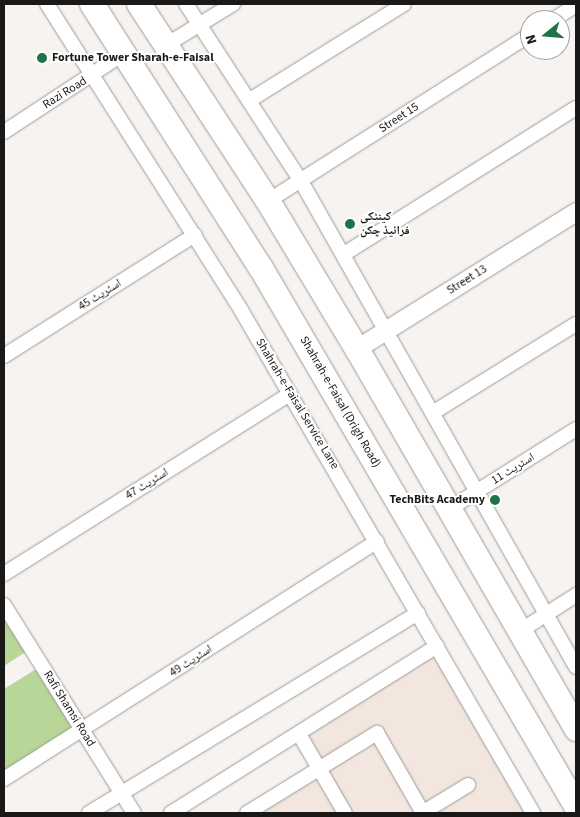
<!DOCTYPE html>
<html>
<head>
<meta charset="utf-8">
<style>
	body { margin:0 }
	#map { position:relative; width:580px; height:817px; overflow:hidden; background:#f7f3f0; font-family:"Source Sans 3","Noto Naskh Arabic",sans-serif }
	div>[style] { position:absolute }
	[style*='--x'] { left:calc(var(--x)*1px); top:calc(var(--y)*1px); width:calc(var(--w)*1px); rotate:calc(var(--a)*1deg) }
	.built>* { inset:0; background:#f2e6df }
	.green>* { inset:0; background:#b7d697 }
	.roads { filter:drop-shadow(0 0 1px #9f9b98) drop-shadow(0 0 1px #9f9b98) }
	.minor>* { height:14px; margin:-7px; padding:0 7px; transform-origin:7px; border-radius:7px; background:#fff }
	.tertiary>* { height:18px; margin:-9px; padding:0 9px; transform-origin:9px; border-radius:9px; background:#fff }
	.trunk>* { height:24px; margin:-12px; padding:0 12px; transform-origin:12px; border-radius:12px; background:#fff }
	.dots>* { width:14px; height:14px; translate:-50% -50%; box-sizing:border-box; border:2px solid #fff; border-radius:50% }
	span { translate:-50% -50%; white-space:nowrap; text-align:center; line-height:1.15; -webkit-text-stroke:4px #fff; paint-order:stroke }
	.poi-label { font-size:12px; color:#1a1918; font-weight:700 }
	.left { translate:0 -50%; text-align:left }
	.right { translate:-100% -50%; text-align:right }
	.street-label { font-size:12px; color:#1a1918 }
	.frame { position:absolute; inset:0; border:5px solid #1a1918; pointer-events:none }
	.north { position:absolute; left:520px; top:10px; width:50px; height:50px; box-sizing:border-box; background:#fff; border:1px solid #a3a3a3; border-radius:50%; rotate:253deg; font-size:14px; font-weight:700; line-height:20px; text-align:center; color:#1a1918 }
	.north::after { content:''; display:block; margin:auto; width:18px; height:22px; background:#1c7447; clip-path:polygon(50% 0,100% 100%,50% 72%,0 100%) }
</style>
</head>
<body>
<div id="map">
	<div class="built">
		<div style="clip-path:polygon(435px 640px,526px 813px,265px 813px,258px 799px,316px 763px,297px 728px)"></div>
	</div>
	<div class="green">
		<div style="clip-path:polygon(4px 614px,27px 651px,4px 666px)"></div>
		<div style="clip-path:polygon(38px 668px,76px 728px,4px 773px,4px 689px)"></div>
	</div>
	<div class="roads">
		<div class="minor">
			<div style="--x:47;--y:4;--w:362;--a:57.6"></div>
			<div style="--x:241;--y:310;--w:582;--a:59.86"></div>
			<div style="--x:186;--y:4;--w:211;--a:57"></div>
			<div style="--x:301;--y:181;--w:558;--a:60.5"></div>
			<div style="--x:553;--y:20;--w:27;--a:-33"></div>
			<div style="--x:166;--y:45;--w:79;--a:-31.5"></div>
			<div style="--x:250;--y:100;--w:181;--a:-31.9"></div>
			<div style="--x:4;--y:132;--w:146;--a:-33.3"></div>
			<div style="--x:268;--y:201;--w:310;--a:-32.4"></div>
			<div style="--x:344;--y:254;--w:274;--a:-32.2"></div>
			<div style="--x:4;--y:356;--w:226;--a:-32.4"></div>
			<div style="--x:434;--y:412;--w:167;--a:-31.8"></div>
			<div style="--x:449;--y:509;--w:150;--a:-32.2"></div>
			<div style="--x:4;--y:574;--w:338;--a:-32.2"></div>
			<div style="--x:4;--y:605;--w:245;--a:58"></div>
			<div style="--x:520;--y:631;--w:67;--a:-32.7"></div>
			<div style="--x:299;--y:734;--w:91;--a:59.8"></div>
			<div style="--x:4;--y:779;--w:442;--a:-32.5"></div>
			<div style="--x:89;--y:813;--w:385;--a:-31.3"></div>
			<div style="--x:171;--y:813;--w:314;--a:-32.1"></div>
			<div style="--x:247;--y:813;--w:153;--a:-31.6"></div>
			<div style="--x:377;--y:733;--w:92;--a:60.1"></div>
			<div style="--x:422;--y:813;--w:54;--a:-31.3"></div>
		</div>
		<div class="tertiary">
			<div style="--x:357;--y:349;--w:258;--a:-32"></div>
		</div>
		<div class="trunk">
			<div style="--x:92;--y:4;--w:313;--a:57.4"></div>
			<div style="--x:261;--y:268;--w:623;--a:59.65"></div>
			<div style="--x:139;--y:4;--w:235;--a:56.8"></div>
			<div style="--x:268;--y:201;--w:173;--a:59"></div>
			<div style="--x:357;--y:349;--w:439;--a:60"></div>
		</div>
	</div>
	<div class="dots">
		<div style="left:42px;top:58px;background:#1c7447"></div>
		<div style="left:350px;top:224px;background:#1c7447"></div>
		<div style="left:495px;top:500px;background:#1c7447"></div>
	</div>
	<div class="poi-label">
		<span class="left" style="left:52px;top:58px">Fortune Tower Sharah-e-Faisal</span>
		<span class="left" style="left:360px;top:224px">کینٹکی<br>فرائیڈ چکن</span>
		<span class="right" style="left:485px;top:500px">TechBits Academy</span>
	</div>
	<div class="street-label">
		<span style="left:65px;top:93px;rotate:-32deg">Razi Road</span>
		<span style="left:399px;top:118px;rotate:-33deg">Street 15</span>
		<span style="left:467px;top:280px;rotate:-32deg">Street 13</span>
		<span style="left:100px;top:295px;rotate:-32deg">اسٹریٹ 45</span>
		<span style="left:340px;top:402px;rotate:60deg">Shahrah-e-Faisal (Drigh Road)</span>
		<span style="left:297px;top:404px;rotate:59deg">Shahrah-e-Faisal Service Lane</span>
		<span style="left:513px;top:469px;rotate:-32deg">اسٹریٹ 11</span>
		<span style="left:147px;top:484px;rotate:-32deg">اسٹریٹ 47</span>
		<span style="left:191px;top:661px;rotate:-33deg">اسٹریٹ 49</span>
		<span style="left:69px;top:709px;rotate:58deg">Rafi Shamsi Road</span>
	</div>
	<div class="frame"></div>
	<div class="north">N</div>
</div>
</body>
</html>
